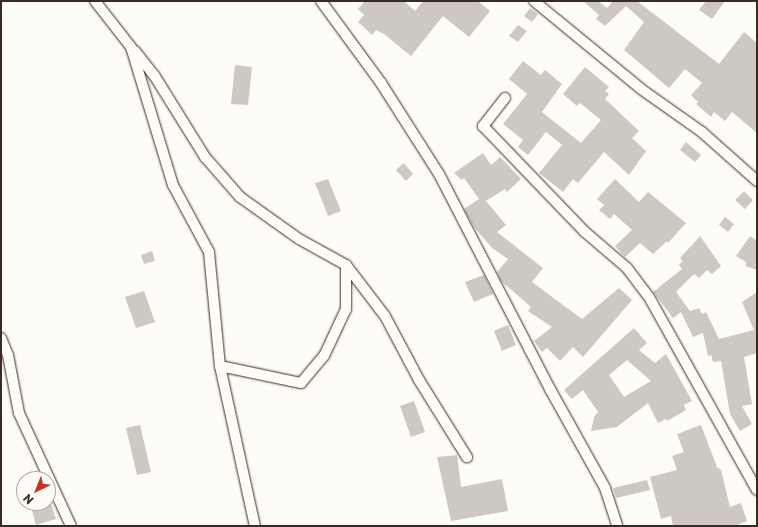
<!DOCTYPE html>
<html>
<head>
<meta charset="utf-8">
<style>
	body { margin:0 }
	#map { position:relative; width:758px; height:527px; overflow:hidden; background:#fdfcf7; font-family:"Playpen Sans",sans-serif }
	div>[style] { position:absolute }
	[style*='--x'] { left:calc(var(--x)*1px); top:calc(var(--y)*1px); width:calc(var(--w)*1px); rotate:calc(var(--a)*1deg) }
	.building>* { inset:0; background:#cdc8c2 }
	.roads { filter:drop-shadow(0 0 1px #3b2a1e) drop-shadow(0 0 1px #3b2a1e) }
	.minor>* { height:10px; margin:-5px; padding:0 5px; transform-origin:5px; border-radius:5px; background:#fdfcf7 }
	span { translate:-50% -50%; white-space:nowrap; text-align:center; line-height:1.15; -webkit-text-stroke:3.5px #fdfcf7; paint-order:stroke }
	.frame { position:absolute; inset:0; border:2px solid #3b2a1e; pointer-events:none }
	.north { position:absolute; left:16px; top:471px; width:40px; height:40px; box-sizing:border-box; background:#fdfcf7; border:1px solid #afa8a0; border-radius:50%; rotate:223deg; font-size:11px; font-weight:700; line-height:16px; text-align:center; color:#3b2a1e }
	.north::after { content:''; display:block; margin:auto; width:14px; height:18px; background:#c8321e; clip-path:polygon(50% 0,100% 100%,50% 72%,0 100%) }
</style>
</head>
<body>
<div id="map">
	<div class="building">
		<div style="clip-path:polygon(365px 1px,404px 1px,415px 11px,423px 1px,478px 1px,490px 11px,469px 37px,443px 16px,411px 56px,384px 34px,376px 30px,372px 35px,358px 22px,364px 15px,358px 9px)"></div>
		<div style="clip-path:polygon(583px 1px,598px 1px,607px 8px,613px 1px,637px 1px,719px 64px,744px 32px,757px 43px,757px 133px,732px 112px,725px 121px,714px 112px,711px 117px,696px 104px,698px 102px,691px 95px,702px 83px,685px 69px,669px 88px,624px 50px,644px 22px,626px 6px,605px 26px,596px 19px,599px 15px)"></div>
		<div style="clip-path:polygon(706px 1px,725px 1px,712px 19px,699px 10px)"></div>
		<div style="clip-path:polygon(530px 8px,538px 14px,532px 22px,524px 16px)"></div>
		<div style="clip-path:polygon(518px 25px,527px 31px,518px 42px,509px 36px)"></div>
		<div style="clip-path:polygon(523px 61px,541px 75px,545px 70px,562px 84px,542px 112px,581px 143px,601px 120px,580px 103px,577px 106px,563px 94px,585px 67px,609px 87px,605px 91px,609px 94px,605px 99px,639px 131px,632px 138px,646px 151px,629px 175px,604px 152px,578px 183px,573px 179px,563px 192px,539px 173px,562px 145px,546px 132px,528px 155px,518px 147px,523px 140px,503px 124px,527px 94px,509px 79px)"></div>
		<div style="clip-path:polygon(235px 65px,252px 67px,248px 105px,231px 104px)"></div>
		<div style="clip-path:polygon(686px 142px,701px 155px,695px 162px,680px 150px)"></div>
		<div style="clip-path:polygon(483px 153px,491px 165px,500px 157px,521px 179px,507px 192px,505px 189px,486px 201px,506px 225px,497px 232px,543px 268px,532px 282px,582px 319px,619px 288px,632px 300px,583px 357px,573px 347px,560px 361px,547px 348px,542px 352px,534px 341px,552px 327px,528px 311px,531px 307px,501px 281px,497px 272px,508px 259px,492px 248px,474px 227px,464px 209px,479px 199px,464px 178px,462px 180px,454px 173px)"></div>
		<div style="clip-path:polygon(404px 163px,413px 174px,406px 181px,396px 170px)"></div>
		<div style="clip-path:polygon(328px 179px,341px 211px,328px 216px,315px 183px)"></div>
		<div style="clip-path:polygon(615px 179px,639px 202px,648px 192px,686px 223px,668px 243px,667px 241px,653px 254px,640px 243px,625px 257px,615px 246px,632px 230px,614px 214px,610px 219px,599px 210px,604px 205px,597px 199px)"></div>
		<div style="clip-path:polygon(744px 191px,753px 200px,745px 209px,735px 200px)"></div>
		<div style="clip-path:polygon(725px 217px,734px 224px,728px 232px,719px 225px)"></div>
		<div style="clip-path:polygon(700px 236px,721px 266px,712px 274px,707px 270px,699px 278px,694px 274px,676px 292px,690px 311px,699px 308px,702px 314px,706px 312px,719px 339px,754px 330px,742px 302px,757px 292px,757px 353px,744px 357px,752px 404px,742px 406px,752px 424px,740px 431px,730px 414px,721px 361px,713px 362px,711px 355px,708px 356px,703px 333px,693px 337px,681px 312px,673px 318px,653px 292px,682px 269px,679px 265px,683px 261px,680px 258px)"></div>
		<div style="clip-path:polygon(750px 236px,757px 241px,757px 270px,746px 266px,746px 262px,736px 256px)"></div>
		<div style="clip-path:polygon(152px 251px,155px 261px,144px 264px,141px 255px)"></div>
		<div style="clip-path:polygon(484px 275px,493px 294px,474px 302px,465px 282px)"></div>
		<div style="clip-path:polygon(144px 291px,155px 322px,136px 328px,125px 297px)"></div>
		<div style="clip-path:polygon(508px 325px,516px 345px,502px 351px,494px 331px)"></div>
		<div style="clip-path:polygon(evenodd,634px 328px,647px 343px,639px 350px,655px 363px,666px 354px,692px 401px,684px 405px,686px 410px,667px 421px,666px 419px,658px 423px,648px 403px,617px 427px,591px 431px,594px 417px,598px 412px,583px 390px,572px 399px,564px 390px,634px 328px,627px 360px,651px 381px,624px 397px,609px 375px,627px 360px)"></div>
		<div style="clip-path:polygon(414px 401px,425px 432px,411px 437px,400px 406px)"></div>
		<div style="clip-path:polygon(140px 425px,151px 472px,137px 475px,126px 428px)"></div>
		<div style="clip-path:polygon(701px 425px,717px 467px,721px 470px,730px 507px,741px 503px,747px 521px,735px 526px,673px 526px,671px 516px,661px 519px,650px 477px,677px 470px,672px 456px,684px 452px,677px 434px)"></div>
		<div style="clip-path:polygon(457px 455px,461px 487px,502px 479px,508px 511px,451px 521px,437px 457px)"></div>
		<div style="clip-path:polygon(647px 480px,650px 490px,616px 498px,613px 488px)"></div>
		<div style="clip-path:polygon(30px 503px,51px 503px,56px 519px,36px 525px)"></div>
	</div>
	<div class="roads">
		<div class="minor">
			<div style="--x:95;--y:1;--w:58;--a:52"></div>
			<div style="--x:131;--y:47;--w:144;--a:73.1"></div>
			<div style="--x:173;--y:185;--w:76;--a:61.8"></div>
			<div style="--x:209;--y:252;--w:115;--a:84.5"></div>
			<div style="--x:220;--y:366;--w:164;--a:77.7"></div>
			<div style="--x:321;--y:1;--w:102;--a:53.8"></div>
			<div style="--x:381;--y:83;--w:108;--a:57.5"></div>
			<div style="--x:439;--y:174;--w:242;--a:62.7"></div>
			<div style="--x:550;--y:389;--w:113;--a:60.9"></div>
			<div style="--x:605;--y:488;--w:40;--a:72"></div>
			<div style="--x:534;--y:1;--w:139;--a:39.4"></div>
			<div style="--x:641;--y:89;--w:75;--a:35.2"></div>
			<div style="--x:702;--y:132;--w:74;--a:41.7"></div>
			<div style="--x:135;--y:51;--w:31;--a:52"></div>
			<div style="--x:154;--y:75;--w:97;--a:58.1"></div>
			<div style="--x:205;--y:157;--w:53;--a:48.8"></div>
			<div style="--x:240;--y:197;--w:72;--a:35.4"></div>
			<div style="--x:299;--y:239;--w:54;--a:29"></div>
			<div style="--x:346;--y:265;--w:64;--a:52.6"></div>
			<div style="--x:385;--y:316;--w:72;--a:62"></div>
			<div style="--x:419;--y:380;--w:91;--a:58.1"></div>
			<div style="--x:505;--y:98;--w:36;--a:128"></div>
			<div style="--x:483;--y:126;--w:147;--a:46.1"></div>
			<div style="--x:585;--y:232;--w:55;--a:40.6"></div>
			<div style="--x:627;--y:268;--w:36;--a:53"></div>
			<div style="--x:649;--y:297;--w:221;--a:60.8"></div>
			<div style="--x:1;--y:338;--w:18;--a:68"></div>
			<div style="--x:8;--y:355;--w:59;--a:79.3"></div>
			<div style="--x:19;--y:413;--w:124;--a:65.3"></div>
			<div style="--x:220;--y:366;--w:83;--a:11.9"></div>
			<div style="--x:301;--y:383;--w:35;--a:-50"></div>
			<div style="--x:324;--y:356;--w:52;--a:-64.9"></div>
			<div style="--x:346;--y:309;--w:44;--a:-90"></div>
		</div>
	</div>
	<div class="frame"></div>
	<div class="north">N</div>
</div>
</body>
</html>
